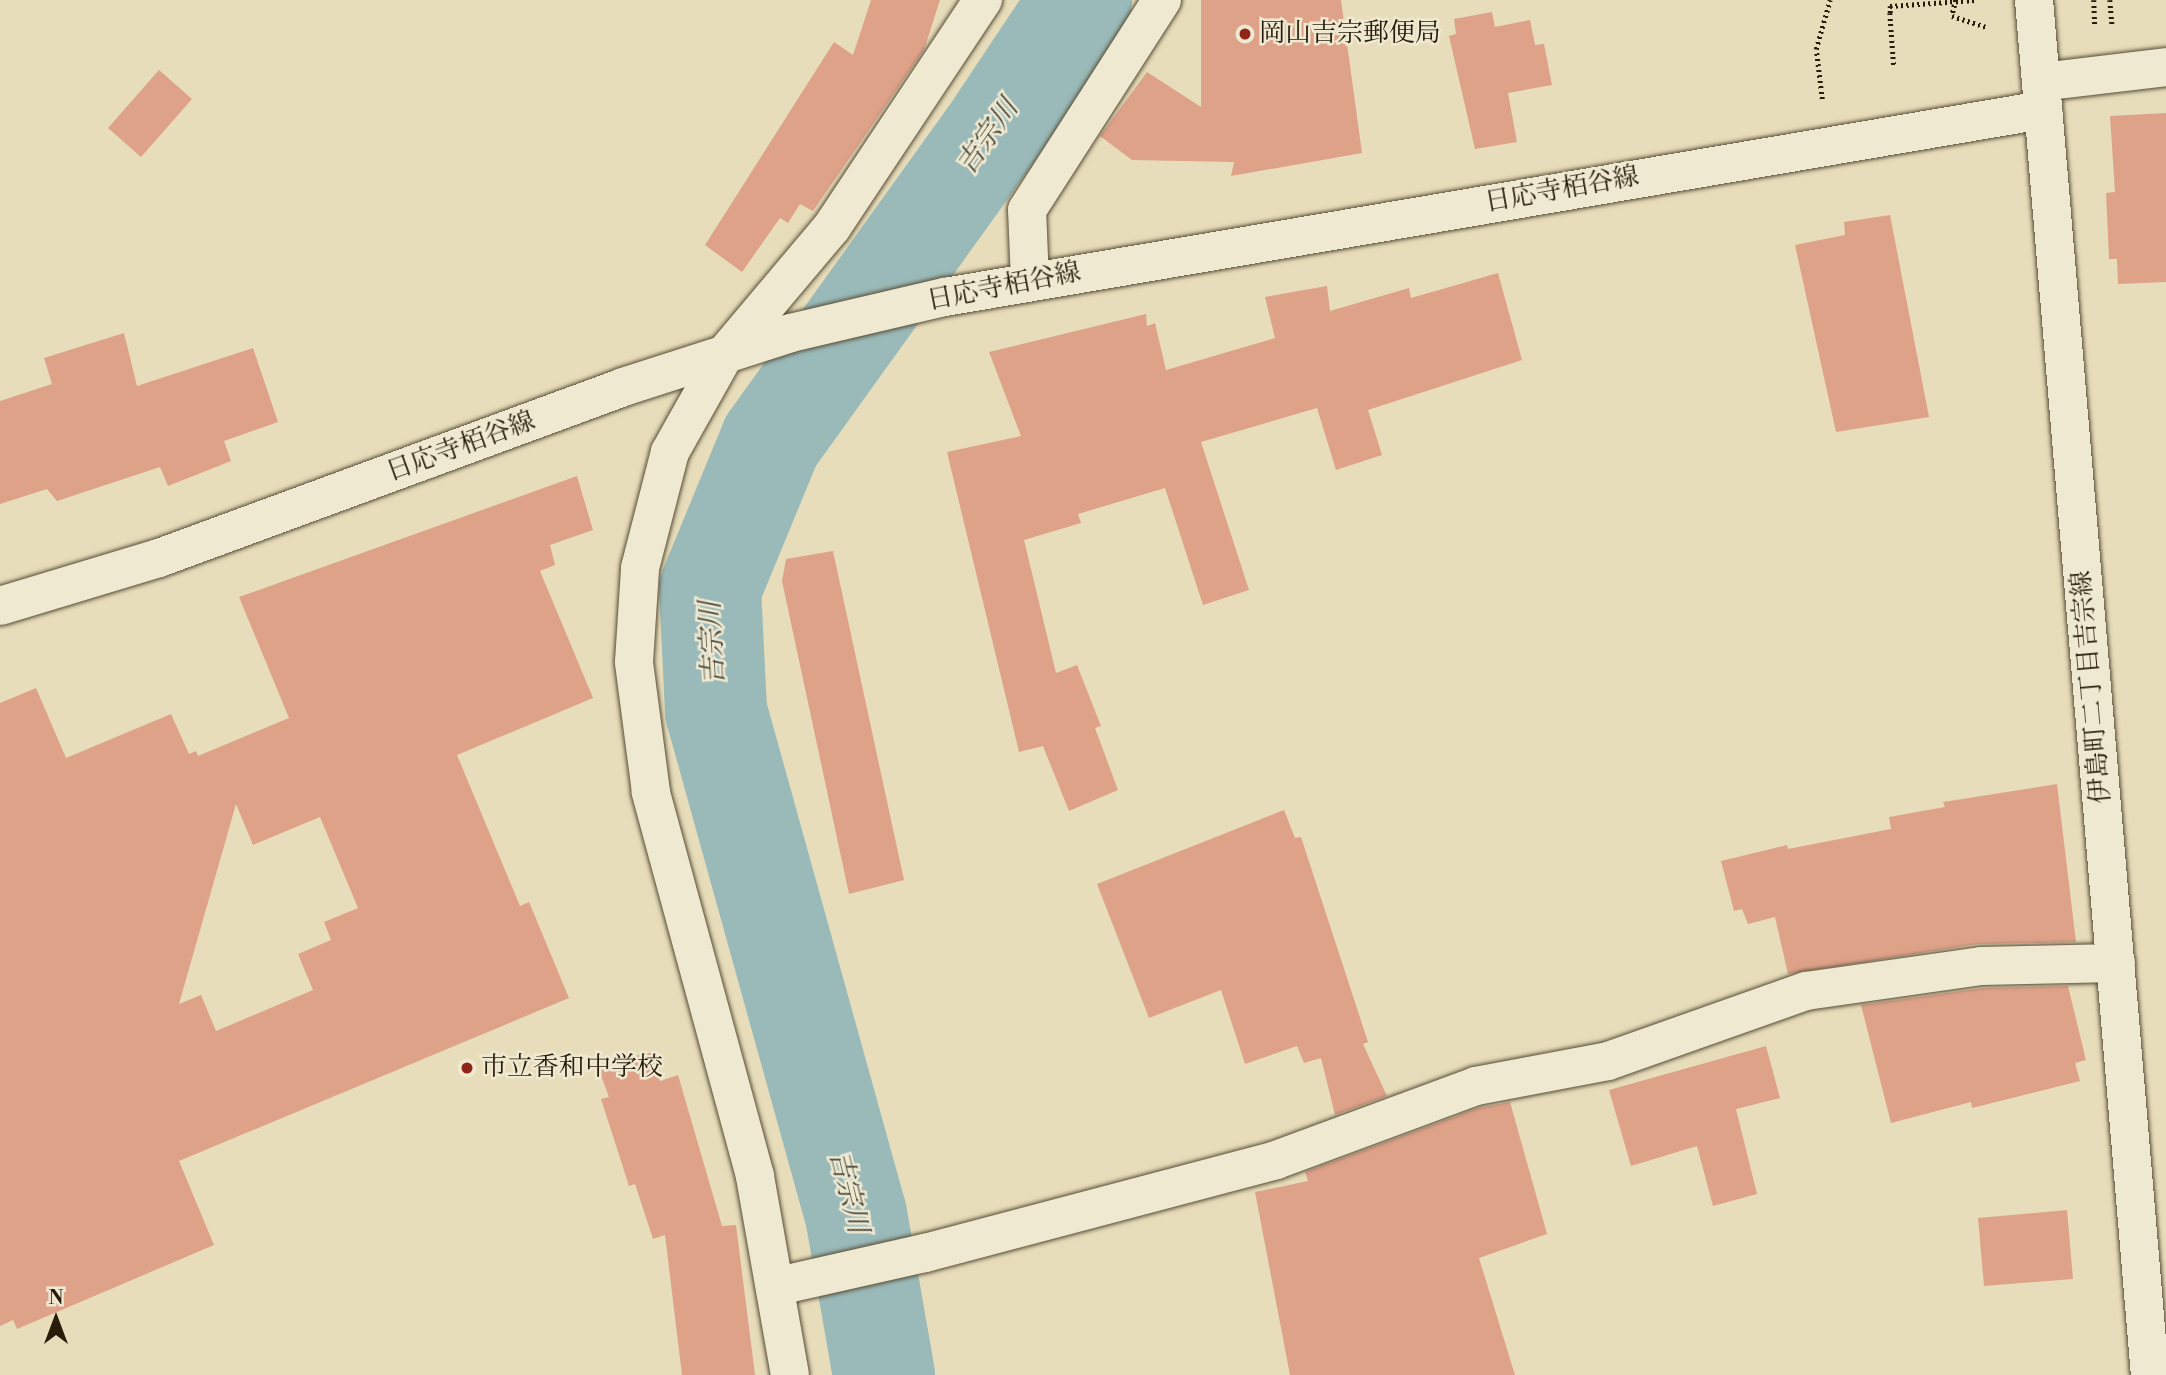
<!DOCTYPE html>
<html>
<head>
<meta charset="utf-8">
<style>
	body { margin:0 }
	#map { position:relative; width:2166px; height:1375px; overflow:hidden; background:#e7ddba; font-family:"Libre Bodoni","Noto Serif JP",serif }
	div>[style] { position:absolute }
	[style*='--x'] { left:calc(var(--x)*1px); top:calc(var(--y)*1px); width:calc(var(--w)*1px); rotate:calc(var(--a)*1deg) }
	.river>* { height:102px; margin:-51px; padding:0 51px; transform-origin:51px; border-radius:51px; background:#9abab9 }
	.building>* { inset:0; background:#dea289 }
	.path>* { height:4.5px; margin-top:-2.25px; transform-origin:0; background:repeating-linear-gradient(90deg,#271b0a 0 2px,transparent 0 5.5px) }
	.roads { filter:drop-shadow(0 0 2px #574c36) drop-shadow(0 0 2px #574c36) }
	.street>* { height:38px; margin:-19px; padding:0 19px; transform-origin:19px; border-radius:19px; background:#efe9d2 }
	.secondary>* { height:38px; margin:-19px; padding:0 19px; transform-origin:19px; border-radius:19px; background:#efe9d2 }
	.path-bridge>* { height:4.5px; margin-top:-2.25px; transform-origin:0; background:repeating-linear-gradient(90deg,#271b0a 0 2px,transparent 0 5.5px) }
	.dots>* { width:19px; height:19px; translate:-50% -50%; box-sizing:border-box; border:4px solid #efe9d2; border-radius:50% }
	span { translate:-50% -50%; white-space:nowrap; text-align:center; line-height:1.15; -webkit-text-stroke:5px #efe9d2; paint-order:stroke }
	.poi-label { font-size:26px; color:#271b0a }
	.left { translate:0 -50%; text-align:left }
	.street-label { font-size:26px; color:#271b0a }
	.water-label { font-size:28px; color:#4a4b3f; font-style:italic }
	.north { position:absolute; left:21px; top:1284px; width:70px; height:70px; -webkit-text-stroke:5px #efe9d2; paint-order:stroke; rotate:0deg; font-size:19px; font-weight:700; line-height:28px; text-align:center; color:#271b0a }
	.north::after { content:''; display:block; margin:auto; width:24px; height:32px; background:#271b0a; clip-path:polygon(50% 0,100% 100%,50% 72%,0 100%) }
</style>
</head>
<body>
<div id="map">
	<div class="river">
		<div style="--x:884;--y:1375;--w:162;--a:-99.9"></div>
		<div style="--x:856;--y:1215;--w:523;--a:-105.52"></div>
		<div style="--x:716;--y:711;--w:122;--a:-92.8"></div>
		<div style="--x:710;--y:589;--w:160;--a:-67.6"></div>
		<div style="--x:771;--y:441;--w:373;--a:-54.3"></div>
		<div style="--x:989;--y:138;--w:166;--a:-56.3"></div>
	</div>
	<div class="building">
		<div style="clip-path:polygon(871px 0,940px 0,924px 50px,813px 211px,800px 204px,788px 223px,780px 218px,742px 272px,705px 245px,834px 42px,853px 55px)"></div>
		<div style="clip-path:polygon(1201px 0,1341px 0,1362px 153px,1231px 176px,1234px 162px,1132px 160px,1100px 136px,1147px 72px,1201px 107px)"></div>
		<div style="clip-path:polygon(1492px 12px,1495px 27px,1530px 20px,1535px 45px,1544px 44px,1552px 85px,1508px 93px,1517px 142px,1475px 149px,1449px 36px,1456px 34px,1454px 19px)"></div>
		<div style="clip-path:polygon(159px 70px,192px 99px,141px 157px,108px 128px)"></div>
		<div style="clip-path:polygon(2166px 113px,2166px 282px,2118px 284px,2117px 259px,2109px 259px,2106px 193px,2115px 192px,2110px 116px)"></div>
		<div style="clip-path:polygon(1890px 215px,1929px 417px,1836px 432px,1795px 245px,1845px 235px,1844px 222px)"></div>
		<div style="clip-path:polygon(1498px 273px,1522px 360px,1368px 410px,1382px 455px,1336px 470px,1317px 408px,1201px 442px,1249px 590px,1203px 605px,1165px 488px,1078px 514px,1081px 523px,1024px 540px,1056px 673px,1077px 665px,1101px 726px,1095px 728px,1118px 790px,1069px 811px,1043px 746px,1019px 752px,947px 452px,1021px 436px,989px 352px,1146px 314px,1147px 326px,1155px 323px,1166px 370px,1275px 338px,1265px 297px,1327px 286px,1330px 311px,1409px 288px,1411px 298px)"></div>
		<div style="clip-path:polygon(124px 333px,137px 386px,253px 348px,278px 422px,224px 441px,231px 461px,168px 486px,160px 467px,57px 501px,47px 489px,0 504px,0 401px,52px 384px,44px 358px)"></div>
		<div style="clip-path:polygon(evenodd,577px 476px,593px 530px,550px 545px,555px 565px,540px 571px,593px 698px,457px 755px,520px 906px,529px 902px,569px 998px,179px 1161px,214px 1245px,17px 1329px,13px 1320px,0 1326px,0 703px,36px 688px,66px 758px,171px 714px,189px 754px,196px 751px,198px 756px,289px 718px,239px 597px,577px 476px,236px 804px,253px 845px,320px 817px,358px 908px,324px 922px,331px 940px,298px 954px,313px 990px,216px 1031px,201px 995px,179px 1004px,236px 804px)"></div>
		<div style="clip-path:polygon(833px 551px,904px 880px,849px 894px,782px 581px,786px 559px)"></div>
		<div style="clip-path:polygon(2057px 784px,2076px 942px,1978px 944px,1788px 974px,1775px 917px,1748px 924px,1742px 909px,1734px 911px,1721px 861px,1787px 845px,1788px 849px,1891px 829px,1889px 817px,1945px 807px,1943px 802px)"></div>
		<div style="clip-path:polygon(1284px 810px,1295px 838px,1301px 837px,1368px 1042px,1363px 1044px,1387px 1096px,1335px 1115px,1321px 1058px,1304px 1063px,1297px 1046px,1245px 1064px,1221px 990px,1149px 1018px,1097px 884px)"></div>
		<div style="clip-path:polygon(2068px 986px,2086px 1060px,2075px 1063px,2080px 1081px,1972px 1108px,1971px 1102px,1891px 1123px,1861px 1005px,1983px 988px)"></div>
		<div style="clip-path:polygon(1766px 1046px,1780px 1098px,1736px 1109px,1757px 1194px,1713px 1206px,1697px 1146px,1631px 1166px,1609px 1090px)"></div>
		<div style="clip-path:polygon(653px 1052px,660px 1081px,678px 1075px,722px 1226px,736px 1225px,755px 1375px,682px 1375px,665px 1235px,653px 1239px,635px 1184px,629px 1186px,601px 1099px,609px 1097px,597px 1065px)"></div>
		<div style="clip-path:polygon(1510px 1102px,1547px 1234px,1479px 1258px,1515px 1375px,1290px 1375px,1255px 1192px,1308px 1181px,1305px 1172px,1478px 1108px)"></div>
		<div style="clip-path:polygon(2067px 1210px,2073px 1279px,1984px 1286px,1978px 1218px)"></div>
	</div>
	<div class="path">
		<div style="--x:1956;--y:0;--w:16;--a:104"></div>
		<div style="--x:1952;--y:16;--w:38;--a:18"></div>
		<div style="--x:2094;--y:0;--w:25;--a:88"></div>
		<div style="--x:2110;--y:0;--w:24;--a:85"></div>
		<div style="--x:1890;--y:13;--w:54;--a:85.8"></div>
		<div style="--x:1822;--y:99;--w:50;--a:-96.8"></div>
		<div style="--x:1816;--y:49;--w:51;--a:-74.1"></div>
	</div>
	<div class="roads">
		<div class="street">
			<div style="--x:2041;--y:82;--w:126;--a:-6.8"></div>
			<div style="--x:1030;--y:281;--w:71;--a:-92.4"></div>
			<div style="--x:1027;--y:210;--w:250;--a:-57.3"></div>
			<div style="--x:778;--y:1286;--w:151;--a:-12.7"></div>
			<div style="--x:925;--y:1253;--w:363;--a:-14.8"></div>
			<div style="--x:1276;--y:1160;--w:213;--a:-20.3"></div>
			<div style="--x:1476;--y:1086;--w:134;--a:-10.7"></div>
			<div style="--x:1608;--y:1061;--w:210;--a:-19.5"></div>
			<div style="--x:1806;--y:991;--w:177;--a:-8.1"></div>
			<div style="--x:1981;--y:966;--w:135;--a:-1.3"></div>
			<div style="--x:790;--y:1375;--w:202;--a:-100"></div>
			<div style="--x:755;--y:1176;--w:398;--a:-105.2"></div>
			<div style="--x:651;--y:792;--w:131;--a:-97.5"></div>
			<div style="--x:634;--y:662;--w:94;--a:-86.3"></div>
			<div style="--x:640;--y:568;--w:120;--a:-75.5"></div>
			<div style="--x:670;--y:452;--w:112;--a:-60.7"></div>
			<div style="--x:725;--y:354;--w:166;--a:-49.9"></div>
			<div style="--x:832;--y:227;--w:273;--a:-56.4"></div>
		</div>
		<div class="secondary">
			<div style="--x:2034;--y:0;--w:1380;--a:85.18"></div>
			<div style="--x:0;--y:606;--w:166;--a:-16.8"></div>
			<div style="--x:159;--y:558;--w:495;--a:-20.2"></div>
			<div style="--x:623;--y:387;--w:176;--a:-17.8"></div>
			<div style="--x:791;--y:333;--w:158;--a:-13.2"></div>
			<div style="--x:945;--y:297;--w:1114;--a:-9.67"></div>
		</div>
	</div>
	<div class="path-bridge">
		<div style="--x:1890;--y:13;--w:7;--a:-90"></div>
		<div style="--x:1890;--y:6;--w:86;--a:-4"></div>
	</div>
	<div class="dots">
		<div style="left:1245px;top:34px;background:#8f2418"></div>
		<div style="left:467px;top:1068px;background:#8f2418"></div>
	</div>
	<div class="poi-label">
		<span class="left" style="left:1259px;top:34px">岡山吉宗郵便局</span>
		<span class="left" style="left:481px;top:1068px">市立香和中学校</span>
	</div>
	<div class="street-label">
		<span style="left:1562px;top:190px;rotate:-10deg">日応寺栢谷線</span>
		<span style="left:1004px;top:287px;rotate:-11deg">日応寺栢谷線</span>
		<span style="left:461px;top:447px;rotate:-20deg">日応寺栢谷線</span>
		<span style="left:2092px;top:687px;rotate:-95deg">伊島町二丁目吉宗線</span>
	</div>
	<div class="water-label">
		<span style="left:988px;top:137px;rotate:-55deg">吉宗川</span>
		<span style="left:713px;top:643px;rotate:-93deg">吉宗川</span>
		<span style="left:848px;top:1192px;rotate:76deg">吉宗川</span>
	</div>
	<div class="north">N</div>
</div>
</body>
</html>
